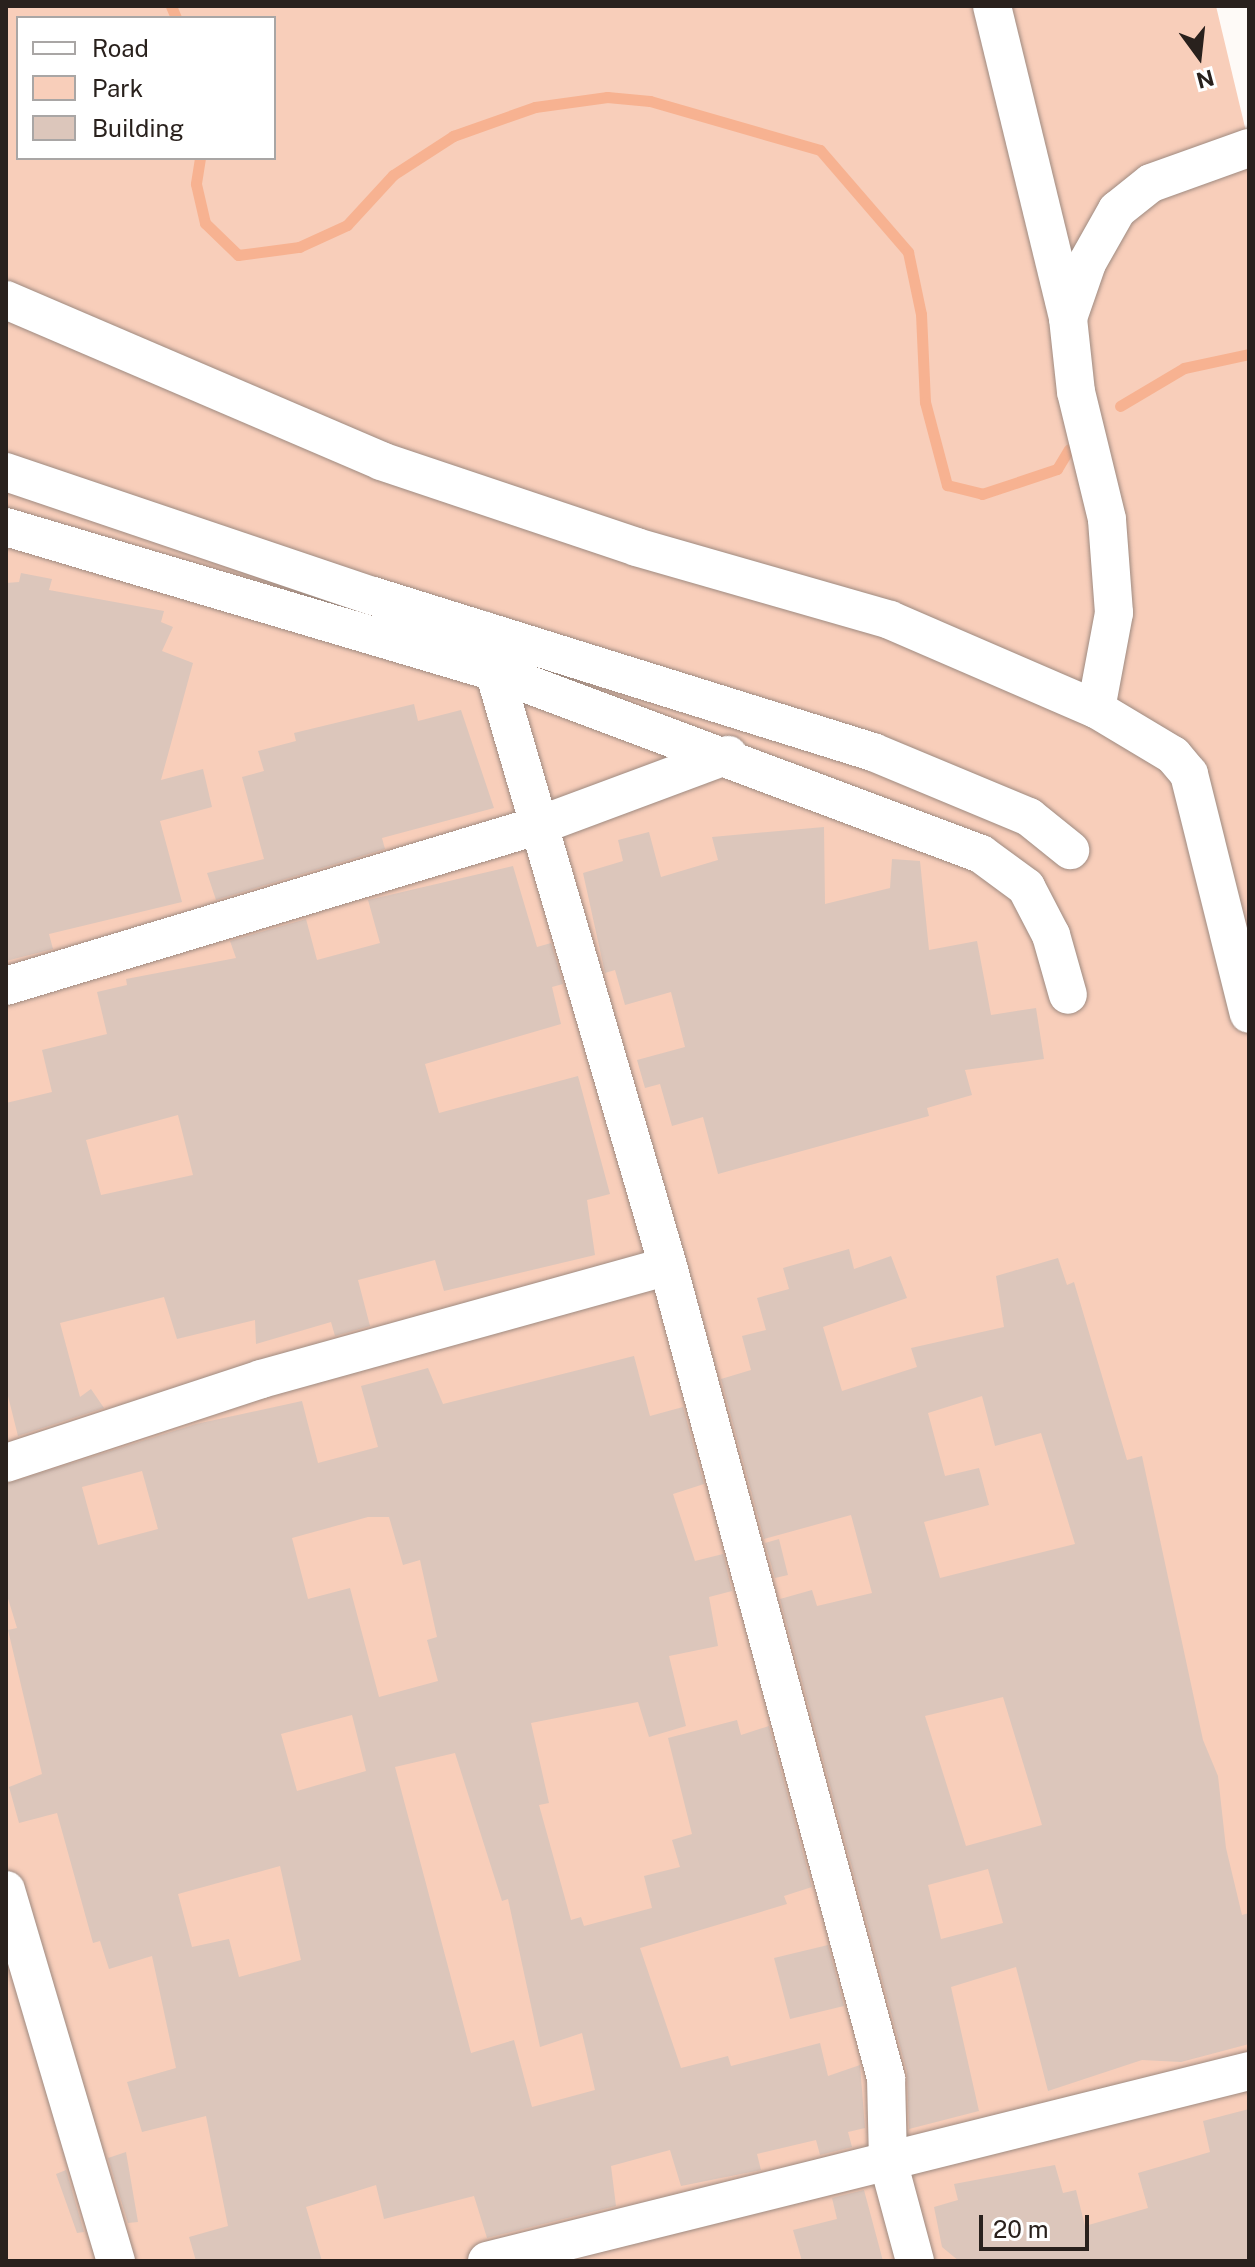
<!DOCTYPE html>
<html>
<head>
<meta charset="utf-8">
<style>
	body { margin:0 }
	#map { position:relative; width:1255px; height:2267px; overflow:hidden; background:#fefaf7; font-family:"Public Sans",sans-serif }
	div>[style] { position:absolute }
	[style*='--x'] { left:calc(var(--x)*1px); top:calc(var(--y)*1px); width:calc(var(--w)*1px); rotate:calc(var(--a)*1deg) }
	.green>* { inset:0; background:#f8ceba }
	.stream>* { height:11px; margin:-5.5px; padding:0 5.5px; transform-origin:5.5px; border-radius:5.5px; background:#f7b291 }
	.building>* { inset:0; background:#dcc6bb }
	.roads { filter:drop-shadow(0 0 2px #9e8a80) drop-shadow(0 0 2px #9e8a80) }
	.minor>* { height:38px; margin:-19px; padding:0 19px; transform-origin:19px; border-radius:19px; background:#fff }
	span { translate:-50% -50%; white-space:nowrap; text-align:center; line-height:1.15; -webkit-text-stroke:8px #fff; paint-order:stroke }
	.frame { position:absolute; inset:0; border:8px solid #29211d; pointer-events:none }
	.legend { position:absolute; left:16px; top:16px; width:260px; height:144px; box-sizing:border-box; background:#fff; border:2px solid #a9a6a5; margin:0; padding:10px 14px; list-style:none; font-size:24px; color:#29211d }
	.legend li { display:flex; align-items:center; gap:16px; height:40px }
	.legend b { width:40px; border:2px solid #a9a6a5 }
	.north { position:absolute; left:1159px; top:16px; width:80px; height:80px; -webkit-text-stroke:6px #fff; paint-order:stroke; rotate:165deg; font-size:22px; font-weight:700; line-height:32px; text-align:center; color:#29211d }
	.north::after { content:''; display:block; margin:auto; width:28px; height:36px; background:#29211d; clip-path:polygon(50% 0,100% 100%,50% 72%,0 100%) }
	.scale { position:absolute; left:979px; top:2215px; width:110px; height:36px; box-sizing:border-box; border:4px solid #29211d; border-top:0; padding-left:10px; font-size:24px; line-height:28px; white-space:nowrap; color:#29211d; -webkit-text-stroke:6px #fff; paint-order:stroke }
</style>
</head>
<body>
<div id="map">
	<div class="green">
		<div style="clip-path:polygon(evenodd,6px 6px,1216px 6px,1249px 144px,1249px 2261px,6px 2261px,6px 6px,18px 18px,274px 18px,274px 158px,18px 158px,18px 18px)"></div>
	</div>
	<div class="stream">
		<div style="--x:171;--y:6;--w:13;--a:67"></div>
		<div style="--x:200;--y:158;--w:26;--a:99"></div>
		<div style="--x:196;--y:184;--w:40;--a:77"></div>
		<div style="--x:205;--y:223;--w:46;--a:44.1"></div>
		<div style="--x:238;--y:255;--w:62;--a:-7.5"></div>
		<div style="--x:299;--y:247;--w:53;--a:-24.6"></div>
		<div style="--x:347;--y:225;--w:68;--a:-47.4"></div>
		<div style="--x:393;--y:175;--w:72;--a:-33"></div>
		<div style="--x:453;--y:136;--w:87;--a:-19.5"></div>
		<div style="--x:535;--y:107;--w:73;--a:-7.9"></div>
		<div style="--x:607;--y:97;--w:43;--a:5.3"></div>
		<div style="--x:650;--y:101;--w:177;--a:16.1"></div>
		<div style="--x:820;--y:150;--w:135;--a:49.2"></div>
		<div style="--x:908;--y:252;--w:63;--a:78.2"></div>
		<div style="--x:921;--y:314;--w:88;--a:87.4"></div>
		<div style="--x:925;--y:402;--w:86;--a:75.2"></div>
		<div style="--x:947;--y:485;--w:36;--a:14"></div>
		<div style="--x:982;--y:494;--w:79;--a:-18.4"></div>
		<div style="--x:1057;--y:469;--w:23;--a:-59"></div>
		<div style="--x:1120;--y:406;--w:74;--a:-30.7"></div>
		<div style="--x:1184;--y:368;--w:66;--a:-12.2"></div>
	</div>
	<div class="building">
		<div style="clip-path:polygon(21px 573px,52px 579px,49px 590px,164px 611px,161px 622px,173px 627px,162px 651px,193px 663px,161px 780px,203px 769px,212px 807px,160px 821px,182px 902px,49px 934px,53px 949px,6px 961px,6px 583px,19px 582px)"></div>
		<div style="clip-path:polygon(414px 704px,418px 721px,461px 710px,494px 808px,382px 838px,385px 849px,216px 900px,207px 873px,264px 859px,242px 777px,264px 771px,258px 751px,296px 741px,294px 733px)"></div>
		<div style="clip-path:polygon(824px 827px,825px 904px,890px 888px,892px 859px,920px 861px,929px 950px,977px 941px,991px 1015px,1036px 1008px,1044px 1059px,965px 1070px,972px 1095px,927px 1108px,929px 1116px,718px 1174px,703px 1117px,672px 1126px,660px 1084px,645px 1088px,637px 1060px,685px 1047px,671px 992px,625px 1005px,615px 970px,605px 973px,583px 873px,623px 861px,618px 840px,649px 832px,661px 877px,718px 860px,712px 837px)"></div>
		<div style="clip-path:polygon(evenodd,513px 866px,537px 947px,551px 943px,563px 984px,552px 987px,561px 1024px,425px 1064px,439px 1113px,578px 1076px,610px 1194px,587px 1200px,595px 1255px,444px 1291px,435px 1260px,358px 1280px,370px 1326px,335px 1336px,331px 1322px,256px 1344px,255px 1320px,177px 1339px,164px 1297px,60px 1323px,80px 1397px,91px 1389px,104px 1408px,18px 1436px,6px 1388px,6px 1103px,52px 1092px,42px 1050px,107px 1034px,97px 992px,127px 985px,126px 979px,236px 958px,230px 941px,306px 919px,317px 960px,380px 943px,368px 900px,513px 866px,178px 1115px,193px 1175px,101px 1195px,86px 1140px,178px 1115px)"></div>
		<div style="clip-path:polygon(evenodd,849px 1249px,854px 1269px,891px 1256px,907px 1298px,823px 1327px,842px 1391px,917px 1367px,911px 1348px,1004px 1327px,996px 1276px,1058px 1258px,1067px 1285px,1074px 1282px,1127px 1460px,1142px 1456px,1203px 1740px,1218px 1776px,1226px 1848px,1242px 1915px,1249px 1913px,1249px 2044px,1181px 2062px,1142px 2060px,1048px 2091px,1016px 1967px,951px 1987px,979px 2111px,909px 2129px,907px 2072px,780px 1599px,812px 1590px,817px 1606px,872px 1593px,851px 1515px,764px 1539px,721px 1379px,751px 1370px,742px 1336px,766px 1330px,757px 1298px,789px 1289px,783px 1268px,849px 1249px,982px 1396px,995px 1446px,1041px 1433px,1075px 1544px,940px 1578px,924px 1522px,989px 1505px,979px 1468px,945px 1476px,928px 1413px,982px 1396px,849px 1249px,1003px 1697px,1042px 1825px,966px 1846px,925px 1716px,1003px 1697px,849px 1249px,988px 1869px,1003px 1923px,941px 1939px,928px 1885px,988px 1869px)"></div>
		<div style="clip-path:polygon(evenodd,634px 1356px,650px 1416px,683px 1407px,704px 1484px,673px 1494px,695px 1561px,723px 1554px,732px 1591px,709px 1597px,718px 1646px,669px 1656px,686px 1726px,649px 1737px,638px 1702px,531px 1723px,549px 1803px,539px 1805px,571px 1920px,581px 1917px,584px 1926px,652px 1908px,644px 1876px,680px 1867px,672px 1840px,692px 1834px,668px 1738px,737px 1720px,741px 1735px,769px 1726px,812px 1887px,784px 1896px,787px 1904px,640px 1948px,681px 2068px,728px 2056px,731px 2066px,820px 2043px,828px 2076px,860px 2065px,865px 2128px,848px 2132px,852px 2147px,820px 2155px,816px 2140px,757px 2154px,761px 2170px,681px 2186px,670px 2150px,611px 2166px,616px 2206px,487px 2238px,474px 2196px,384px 2219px,376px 2185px,306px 2207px,322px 2261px,196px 2261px,189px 2237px,228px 2226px,206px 2116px,142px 2132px,127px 2082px,176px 2068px,152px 1956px,109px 1969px,100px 1941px,93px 1943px,57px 1813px,19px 1823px,9px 1787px,42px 1774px,8px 1630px,17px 1628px,6px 1592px,6px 1484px,196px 1424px,302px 1401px,318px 1463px,378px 1447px,361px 1386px,428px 1368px,443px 1404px,634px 1356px,142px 1471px,158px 1529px,98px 1545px,82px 1487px,142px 1471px,634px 1356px,368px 1517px,389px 1517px,403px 1565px,420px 1560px,437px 1637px,427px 1640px,438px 1681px,379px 1697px,350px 1588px,308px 1599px,292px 1538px,368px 1517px,634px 1356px,352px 1715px,366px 1771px,297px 1791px,281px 1734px,352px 1715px,634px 1356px,455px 1753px,502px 1901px,508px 1899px,540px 2047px,582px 2033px,595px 2090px,532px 2107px,514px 2040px,471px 2053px,395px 1767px,455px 1753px,634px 1356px,280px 1866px,301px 1960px,239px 1977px,229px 1939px,192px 1947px,178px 1894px,280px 1866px)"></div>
		<div style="clip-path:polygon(779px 1539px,788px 1575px,775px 1578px,765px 1543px)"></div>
		<div style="clip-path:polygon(828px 1945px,844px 2006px,790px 2019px,774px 1958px)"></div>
		<div style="clip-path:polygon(1249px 2109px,1249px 2261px,959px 2261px,942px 2247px,934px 2207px,958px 2200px,954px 2184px,1055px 2165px,1063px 2193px,1076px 2190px,1085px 2226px,1148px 2208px,1138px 2173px,1210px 2152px,1203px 2121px)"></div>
		<div style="clip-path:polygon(126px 2152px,138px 2222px,128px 2223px,108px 2158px)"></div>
		<div style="clip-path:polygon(66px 2170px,84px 2232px,77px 2233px,56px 2174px)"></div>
		<div style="clip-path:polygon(864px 2190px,883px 2261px,802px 2261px,793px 2230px,837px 2219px,832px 2198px)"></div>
	</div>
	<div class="roads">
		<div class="minor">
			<div style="--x:992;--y:6;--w:321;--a:76.3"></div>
			<div style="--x:6;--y:300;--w:408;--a:23.2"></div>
			<div style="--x:381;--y:461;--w:269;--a:18.6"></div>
			<div style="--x:636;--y:547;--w:264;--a:16"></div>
			<div style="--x:890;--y:620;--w:224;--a:23.4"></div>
			<div style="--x:1096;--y:709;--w:90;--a:30.9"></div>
			<div style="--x:1173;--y:755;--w:25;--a:50"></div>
			<div style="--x:1189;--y:774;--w:247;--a:76"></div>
			<div style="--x:6;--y:472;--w:387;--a:18.7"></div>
			<div style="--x:373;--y:596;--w:524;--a:17.33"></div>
			<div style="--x:873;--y:752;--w:169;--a:22.6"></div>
			<div style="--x:1029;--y:817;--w:53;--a:38.8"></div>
			<div style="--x:6;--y:527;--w:510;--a:16.52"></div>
			<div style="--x:495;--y:672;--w:519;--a:20.53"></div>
			<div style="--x:981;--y:854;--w:56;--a:36.3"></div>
			<div style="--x:1026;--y:887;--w:54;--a:62.5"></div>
			<div style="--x:1051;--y:935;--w:62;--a:74.2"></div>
			<div style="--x:482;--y:630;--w:663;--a:73.7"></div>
			<div style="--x:668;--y:1266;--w:841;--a:74.97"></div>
			<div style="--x:886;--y:2078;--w:83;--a:88.6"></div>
			<div style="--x:888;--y:2161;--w:104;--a:74.9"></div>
			<div style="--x:1096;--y:709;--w:98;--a:-79.4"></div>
			<div style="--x:1114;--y:613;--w:94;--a:-94.3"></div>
			<div style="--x:1107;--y:519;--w:131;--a:-103.7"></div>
			<div style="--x:1076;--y:392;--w:74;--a:-96.2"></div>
			<div style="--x:1068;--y:318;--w:58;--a:-70.9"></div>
			<div style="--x:1087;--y:263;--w:61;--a:-60.5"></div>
			<div style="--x:1117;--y:210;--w:43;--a:-38.5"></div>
			<div style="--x:1151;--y:183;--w:104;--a:-19.7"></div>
			<div style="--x:6;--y:986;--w:558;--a:-16.78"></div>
			<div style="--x:540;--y:825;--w:201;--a:-20.4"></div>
			<div style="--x:6;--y:1463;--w:268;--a:-18.2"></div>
			<div style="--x:261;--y:1379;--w:422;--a:-15.5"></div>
			<div style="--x:6;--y:1890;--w:387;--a:73.5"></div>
			<div style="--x:487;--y:2261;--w:785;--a:-14"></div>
		</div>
	</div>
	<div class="frame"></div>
	<ul class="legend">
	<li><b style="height:10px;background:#fff"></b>Road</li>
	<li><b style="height:22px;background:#f8ceba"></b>Park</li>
	<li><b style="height:22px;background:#dcc6bb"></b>Building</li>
	</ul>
	<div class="north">N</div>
	<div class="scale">20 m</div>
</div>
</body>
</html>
